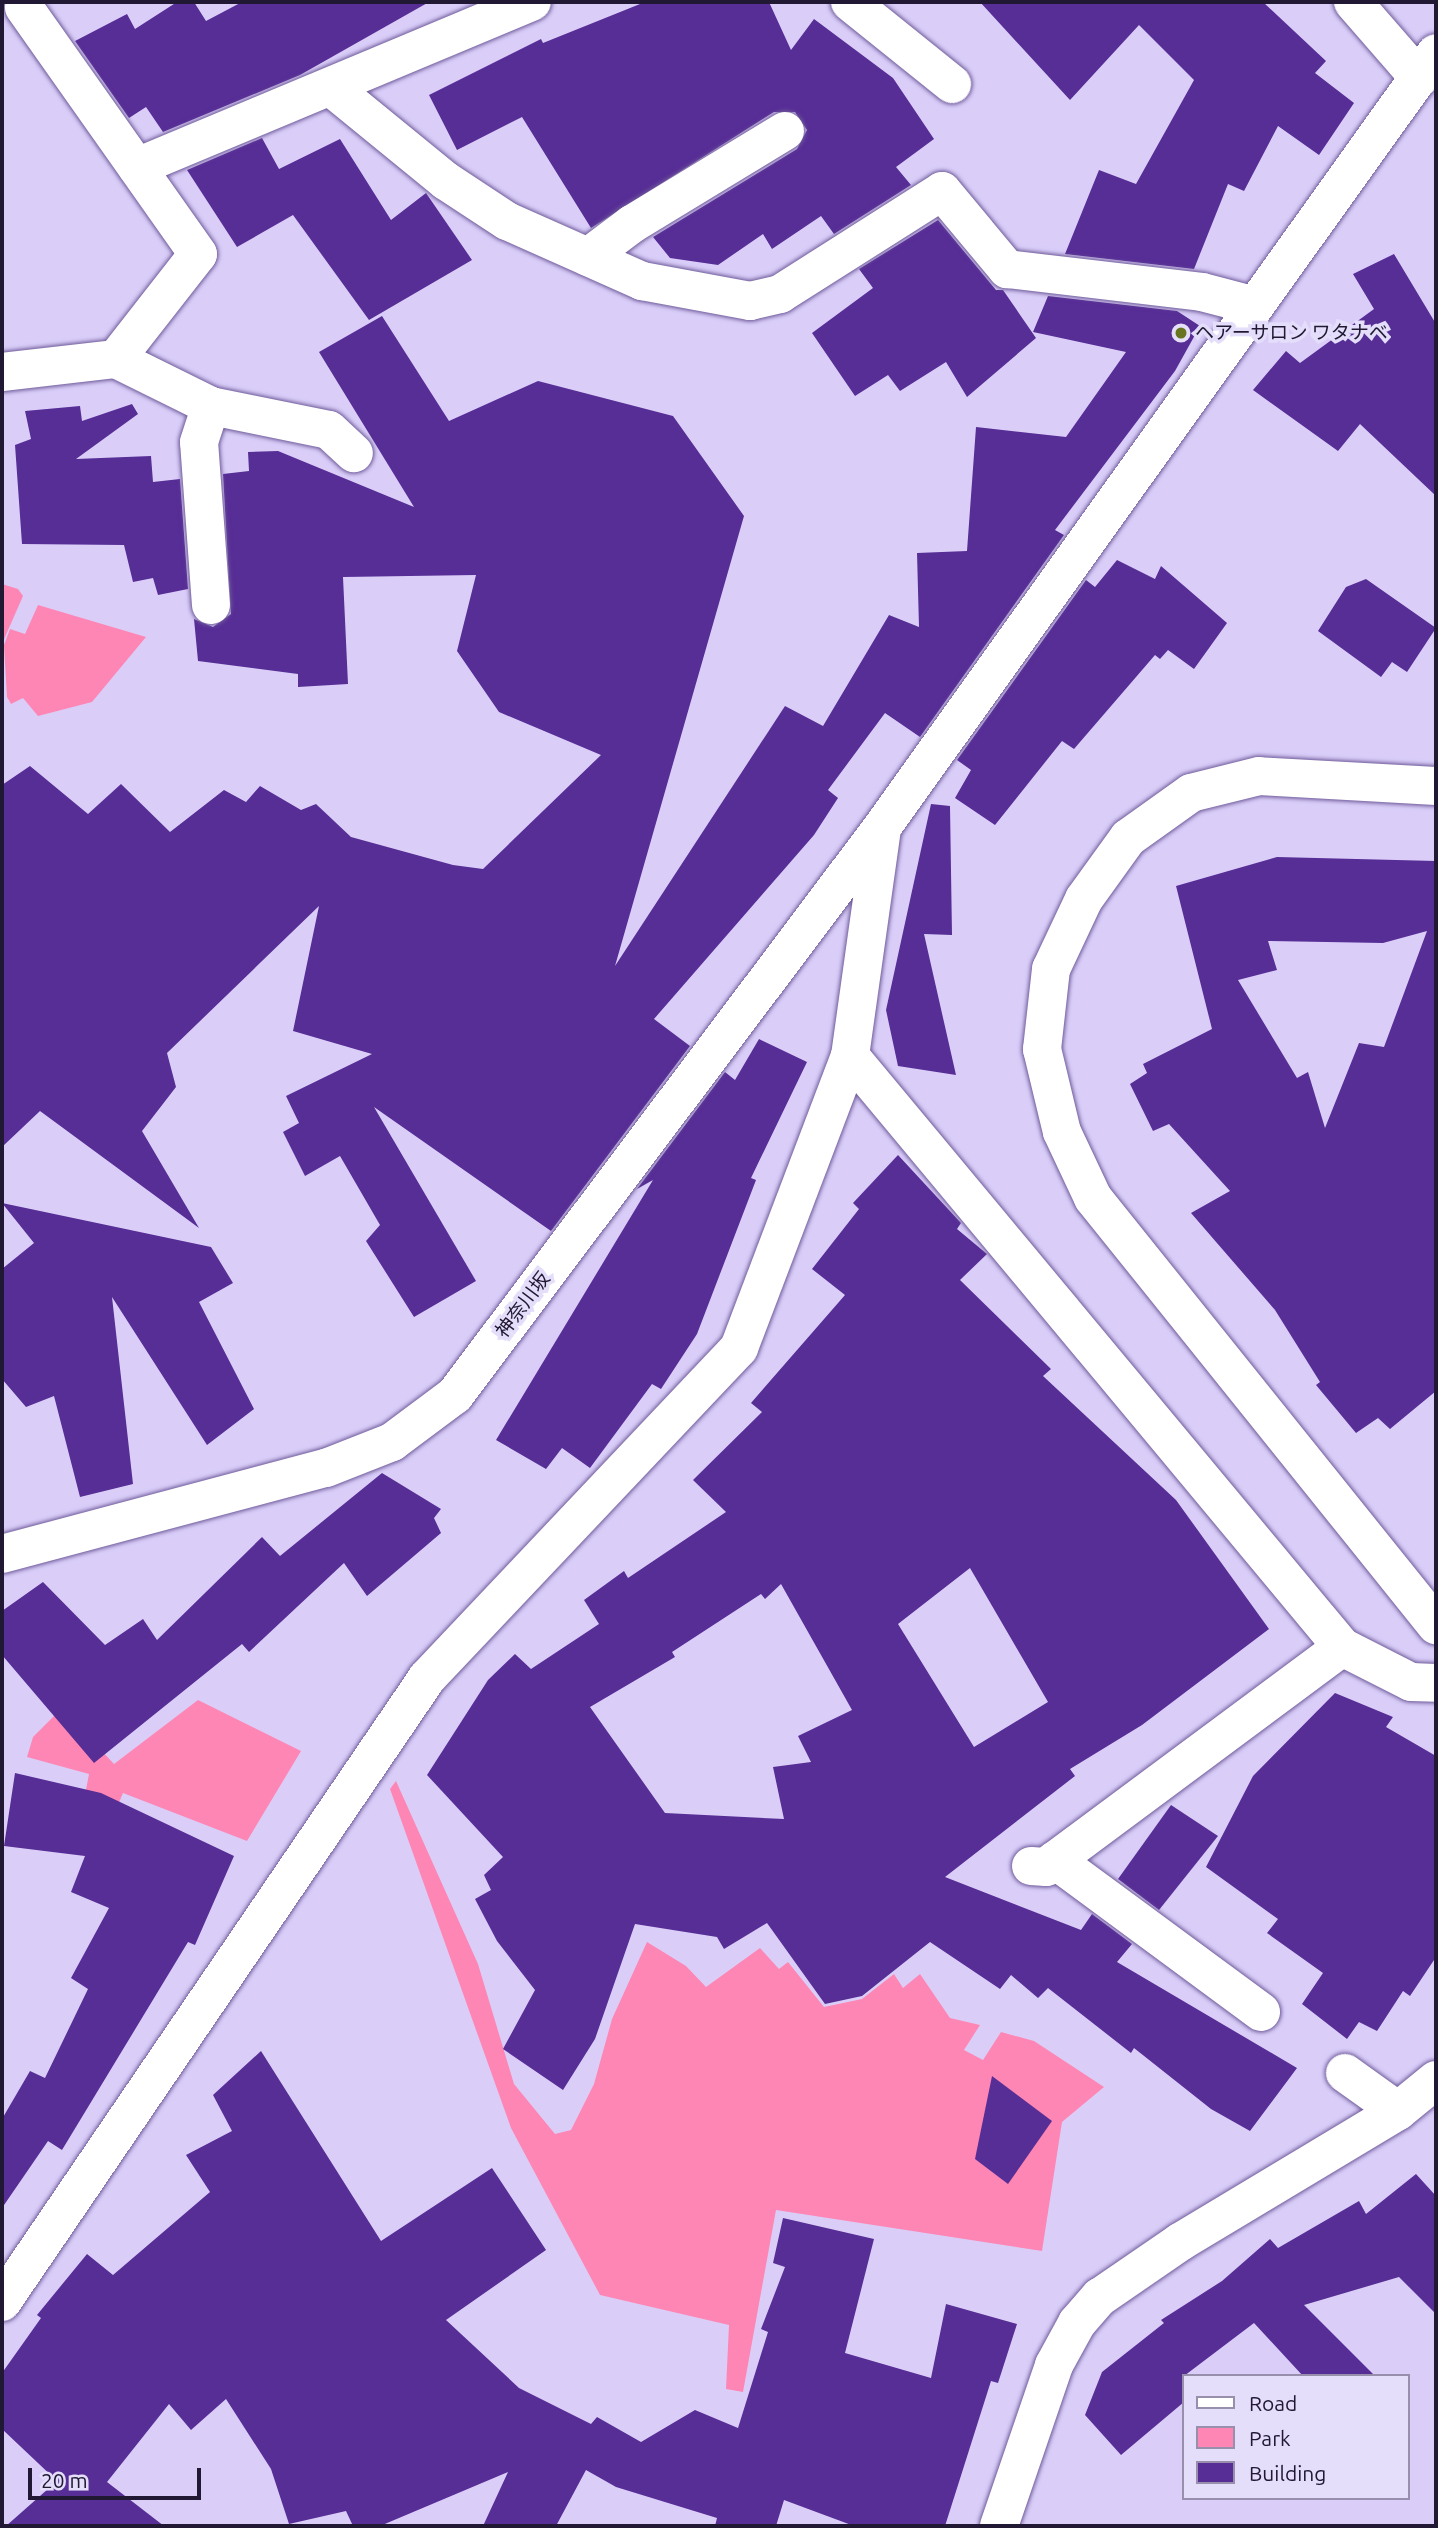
<!DOCTYPE html>
<html>
<head>
<meta charset="utf-8">
<style>
	body { margin:0 }
	#map { position:relative; width:1438px; height:2528px; overflow:hidden; background:#dacef9; font-family:Ubuntu,"Noto Sans JP",sans-serif }
	div>[style] { position:absolute }
	[style*='--x'] { left:calc(var(--x)*1px); top:calc(var(--y)*1px); width:calc(var(--w)*1px); rotate:calc(var(--a)*1deg) }
	.green>* { inset:0; background:#fe86b4 }
	.building>* { inset:0; background:#572d96 }
	.roads { filter:drop-shadow(0 0 2px #6f5b9a) drop-shadow(0 0 2px #6f5b9a) }
	.minor>* { height:38px; margin:-19px; padding:0 19px; transform-origin:19px; border-radius:19px; background:#fff }
	.dots>* { width:19px; height:19px; translate:-50% -50%; box-sizing:border-box; border:4px solid #e5defb; border-radius:50% }
	span { translate:-50% -50%; white-space:nowrap; text-align:center; line-height:1.15; -webkit-text-stroke:7px #e5defb; paint-order:stroke }
	.poi-label { font-size:19px; color:#211933 }
	.left { translate:0 -50%; text-align:left }
	.street-label { font-size:19px; color:#211933 }
	.frame { position:absolute; inset:0; border:4px solid #211933; pointer-events:none }
	.legend { position:absolute; left:1182px; top:2374px; width:228px; height:126px; box-sizing:border-box; background:#e5defb; border:2px solid #978fab; margin:0; padding:9px 12px; list-style:none; font-size:21px; color:#211933 }
	.legend li { display:flex; align-items:center; gap:14px; height:35px }
	.legend b { width:35px; border:2px solid #978fab }
	.scale { position:absolute; left:28px; top:2468px; width:173px; height:32px; box-sizing:border-box; border:4px solid #211933; border-top:0; padding-left:9px; font-size:21px; line-height:24px; white-space:nowrap; color:#211933; -webkit-text-stroke:5px #e5defb; paint-order:stroke }
</style>
</head>
<body>
<div id="map">
	<div class="green">
		<div style="clip-path:polygon(2px 584px,18px 589px,23px 596px,2px 644px)"></div>
		<div style="clip-path:polygon(38px 605px,146px 637px,92px 702px,38px 716px,23px 698px,11px 704px,7px 697px,4px 645px,10px 629px,25px 634px)"></div>
		<div style="clip-path:polygon(198px 1700px,301px 1751px,247px 1841px,123px 1793px,106px 1834px,79px 1827px,89px 1774px,27px 1757px,33px 1737px,62px 1708px,114px 1764px)"></div>
		<div style="clip-path:polygon(396px 1781px,478px 1964px,514px 2084px,555px 2134px,571px 2130px,594px 2084px,612px 2019px,647px 1942px,686px 1966px,706px 1987px,760px 1948px,779px 1969px,788px 1962px,824px 2007px,862px 1999px,894px 1974px,903px 1988px,920px 1974px,950px 2018px,980px 2025px,964px 2050px,983px 2060px,1001px 2032px,1034px 2041px,1104px 2087px,1062px 2122px,1042px 2251px,776px 2210px,743px 2392px,726px 2389px,729px 2325px,600px 2295px,511px 2128px,390px 1789px)"></div>
	</div>
	<div class="building">
		<div style="clip-path:polygon(177px 2px,194px 2px,206px 21px,242px 2px,429px 2px,300px 75px,163px 132px,146px 107px,129px 118px,75px 41px,127px 14px,135px 29px)"></div>
		<div style="clip-path:polygon(645px 2px,769px 2px,791px 50px,814px 19px,893px 78px,934px 139px,896px 167px,911px 185px,834px 234px,821px 216px,772px 249px,763px 234px,718px 265px,670px 258px,653px 237px,797px 149px,807px 130px,795px 112px,774px 112px,591px 228px,522px 117px,457px 150px,429px 95px,541px 39px,543px 43px)"></div>
		<div style="clip-path:polygon(980px 2px,1263px 2px,1326px 61px,1315px 73px,1354px 103px,1319px 155px,1278px 126px,1244px 191px,1228px 184px,1194px 269px,1065px 254px,1099px 170px,1136px 184px,1194px 80px,1139px 25px,1070px 100px)"></div>
		<div style="clip-path:polygon(262px 138px,279px 169px,340px 139px,391px 220px,426px 193px,472px 260px,369px 320px,293px 215px,237px 247px,187px 170px)"></div>
		<div style="clip-path:polygon(938px 220px,996px 290px,1003px 290px,1036px 338px,967px 397px,946px 362px,900px 391px,888px 375px,855px 396px,812px 333px,873px 288px,859px 269px)"></div>
		<div style="clip-path:polygon(1394px 254px,1436px 324px,1436px 496px,1360px 424px,1338px 451px,1253px 390px,1286px 351px,1300px 363px,1374px 309px,1353px 274px)"></div>
		<div style="clip-path:polygon(1048px 296px,1177px 311px,1200px 326px,1175px 371px,1055px 530px,1064px 535px,920px 737px,885px 713px,828px 790px,838px 798px,814px 835px,654px 1019px,690px 1046px,551px 1231px,374px 1107px,476px 1281px,414px 1317px,366px 1241px,380px 1225px,340px 1156px,305px 1176px,283px 1132px,299px 1123px,286px 1096px,372px 1054px,293px 1031px,319px 906px,167px 1053px,176px 1087px,142px 1131px,199px 1228px,40px 1111px,2px 1147px,2px 785px,30px 766px,88px 814px,121px 784px,170px 832px,224px 790px,246px 802px,260px 786px,301px 810px,316px 804px,351px 837px,453px 865px,483px 869px,601px 755px,499px 712px,457px 651px,476px 575px,343px 577px,348px 684px,298px 687px,298px 674px,198px 661px,194px 619px,213px 627px,231px 614px,223px 474px,249px 471px,248px 452px,278px 451px,414px 507px,319px 352px,382px 316px,449px 421px,538px 381px,673px 416px,744px 516px,615px 966px,785px 706px,823px 726px,889px 615px,919px 627px,917px 553px,967px 551px,976px 427px,1066px 437px,1126px 352px,1033px 332px)"></div>
		<div style="clip-path:polygon(132px 404px,138px 414px,76px 459px,151px 456px,153px 482px,180px 479px,188px 589px,158px 595px,153px 578px,133px 582px,124px 545px,22px 544px,15px 445px,31px 439px,25px 411px,80px 406px,82px 421px)"></div>
		<div style="clip-path:polygon(1117px 560px,1155px 579px,1161px 566px,1227px 623px,1194px 669px,1168px 650px,1160px 659px,1155px 655px,1074px 749px,1062px 741px,995px 825px,955px 798px,971px 770px,957px 760px,1086px 580px,1095px 587px)"></div>
		<div style="clip-path:polygon(1366px 579px,1436px 628px,1407px 672px,1392px 662px,1381px 677px,1318px 631px,1346px 587px)"></div>
		<div style="clip-path:polygon(931px 804px,950px 806px,952px 935px,924px 934px,956px 1075px,898px 1066px,886px 1010px)"></div>
		<div style="clip-path:polygon(evenodd,1277px 857px,1436px 861px,1436px 1391px,1390px 1429px,1378px 1418px,1356px 1433px,1316px 1385px,1320px 1382px,1275px 1310px,1191px 1213px,1230px 1191px,1169px 1124px,1153px 1131px,1130px 1084px,1147px 1073px,1143px 1064px,1212px 1029px,1176px 886px,1277px 857px,1427px 931px,1384px 1047px,1359px 1043px,1325px 1128px,1308px 1072px,1297px 1078px,1238px 980px,1277px 970px,1268px 941px,1383px 943px,1427px 931px)"></div>
		<div style="clip-path:polygon(759px 1039px,807px 1062px,751px 1178px,756px 1180px,697px 1334px,661px 1389px,652px 1384px,590px 1468px,562px 1448px,546px 1469px,496px 1440px,653px 1180px,637px 1189px,725px 1072px,735px 1080px)"></div>
		<div style="clip-path:polygon(evenodd,898px 1155px,961px 1223px,957px 1229px,987px 1254px,960px 1280px,1051px 1369px,1043px 1376px,1176px 1500px,1269px 1629px,1142px 1725px,1070px 1769px,1075px 1776px,945px 1877px,1081px 1930px,1092px 1914px,1132px 1944px,1117px 1962px,1297px 2068px,1250px 2131px,1211px 2109px,1134px 2048px,1131px 2053px,1048px 1988px,1038px 1998px,1011px 1975px,1000px 1989px,930px 1942px,862px 1996px,825px 2004px,767px 1923px,724px 1949px,717px 1937px,635px 1924px,595px 2039px,563px 2090px,503px 2049px,535px 1990px,497px 1941px,475px 1899px,491px 1890px,484px 1875px,503px 1857px,427px 1775px,488px 1680px,515px 1654px,531px 1669px,599px 1624px,584px 1600px,624px 1571px,628px 1578px,726px 1512px,693px 1480px,762px 1412px,751px 1403px,845px 1295px,812px 1269px,859px 1209px,853px 1203px,898px 1155px,970px 1568px,1048px 1702px,974px 1747px,898px 1624px,970px 1568px,898px 1155px,781px 1584px,852px 1710px,798px 1736px,811px 1762px,773px 1767px,784px 1819px,665px 1813px,590px 1707px,675px 1657px,672px 1652px,761px 1594px,765px 1599px,781px 1584px)"></div>
		<div style="clip-path:polygon(2px 1203px,211px 1247px,233px 1283px,199px 1302px,254px 1409px,207px 1445px,112px 1297px,133px 1484px,80px 1497px,54px 1396px,26px 1407px,2px 1379px,2px 1269px,34px 1243px)"></div>
		<div style="clip-path:polygon(382px 1473px,441px 1509px,434px 1518px,441px 1533px,367px 1596px,344px 1563px,249px 1652px,242px 1644px,94px 1763px,2px 1655px,2px 1611px,43px 1582px,105px 1645px,143px 1619px,157px 1640px,262px 1537px,280px 1556px)"></div>
		<div style="clip-path:polygon(1335px 1693px,1393px 1717px,1386px 1727px,1436px 1756px,1436px 1957px,1410px 1996px,1403px 1991px,1377px 2031px,1359px 2022px,1347px 2039px,1302px 2004px,1323px 1973px,1267px 1933px,1278px 1919px,1206px 1867px,1253px 1776px)"></div>
		<div style="clip-path:polygon(15px 1773px,101px 1793px,234px 1856px,195px 1945px,188px 1942px,62px 2150px,48px 2141px,2px 2208px,2px 2119px,30px 2071px,45px 2078px,88px 1989px,71px 1978px,109px 1908px,71px 1892px,85px 1856px,4px 1846px)"></div>
		<div style="clip-path:polygon(1171px 1805px,1218px 1836px,1159px 1910px,1118px 1879px)"></div>
		<div style="clip-path:polygon(261px 2051px,381px 2241px,492px 2168px,546px 2250px,446px 2320px,519px 2388px,591px 2424px,597px 2417px,641px 2442px,695px 2410px,738px 2428px,768px 2332px,761px 2329px,785px 2267px,773px 2263px,783px 2218px,874px 2239px,845px 2353px,931px 2378px,946px 2304px,1017px 2324px,998px 2383px,991px 2381px,945px 2526px,854px 2526px,784px 2500px,776px 2526px,715px 2526px,717px 2518px,616px 2487px,586px 2470px,556px 2526px,483px 2526px,508px 2472px,380px 2526px,353px 2526px,346px 2511px,289px 2524px,271px 2469px,226px 2399px,191px 2430px,169px 2404px,107px 2482px,164px 2526px,6px 2526px,57px 2481px,2px 2429px,2px 2373px,41px 2318px,37px 2315px,87px 2254px,113px 2275px,210px 2192px,186px 2155px,232px 2131px,213px 2095px)"></div>
		<div style="clip-path:polygon(992px 2076px,1052px 2121px,1008px 2184px,975px 2159px)"></div>
		<div style="clip-path:polygon(1416px 2174px,1436px 2196px,1436px 2314px,1399px 2277px,1304px 2305px,1375px 2376px,1303px 2376px,1254px 2323px,1184px 2376px,1184px 2402px,1121px 2455px,1085px 2415px,1102px 2372px,1164px 2323px,1161px 2320px,1222px 2281px,1270px 2239px,1278px 2248px,1359px 2201px,1366px 2214px)"></div>
	</div>
	<div class="roads">
		<div class="minor">
			<div style="--x:850;--y:2;--w:131;--a:38.8"></div>
			<div style="--x:1353;--y:2;--w:101;--a:49"></div>
			<div style="--x:332;--y:88;--w:147;--a:39.2"></div>
			<div style="--x:446;--y:181;--w:73;--a:33.3"></div>
			<div style="--x:507;--y:221;--w:148;--a:24"></div>
			<div style="--x:642;--y:281;--w:110;--a:10.5"></div>
			<div style="--x:750;--y:301;--w:31;--a:-13"></div>
			<div style="--x:780;--y:294;--w:192;--a:-32.4"></div>
			<div style="--x:942;--y:191;--w:102;--a:50.2"></div>
			<div style="--x:1007;--y:269;--w:196;--a:6.7"></div>
			<div style="--x:1202;--y:292;--w:52;--a:14.6"></div>
			<div style="--x:137;--y:167;--w:428;--a:-22.7"></div>
			<div style="--x:588;--y:257;--w:55;--a:-36.9"></div>
			<div style="--x:632;--y:224;--w:179;--a:-31.3"></div>
			<div style="--x:116;--y:359;--w:106;--a:26.3"></div>
			<div style="--x:211;--y:406;--w:120;--a:11.5"></div>
			<div style="--x:329;--y:430;--w:34;--a:43"></div>
			<div style="--x:2;--y:372;--w:115;--a:-6.5"></div>
			<div style="--x:116;--y:359;--w:133;--a:-52"></div>
			<div style="--x:198;--y:254;--w:302;--a:-125.2"></div>
			<div style="--x:211;--y:605;--w:163;--a:-94.2"></div>
			<div style="--x:199;--y:442;--w:38;--a:-72"></div>
			<div style="--x:1436;--y:786;--w:177;--a:-176.8"></div>
			<div style="--x:1259;--y:776;--w:70;--a:166"></div>
			<div style="--x:1191;--y:793;--w:77;--a:144.5"></div>
			<div style="--x:1128;--y:838;--w:75;--a:125.8"></div>
			<div style="--x:1084;--y:899;--w:77;--a:115.2"></div>
			<div style="--x:1051;--y:969;--w:81;--a:96.4"></div>
			<div style="--x:1042;--y:1049;--w:85;--a:76.5"></div>
			<div style="--x:1062;--y:1132;--w:73;--a:64.8"></div>
			<div style="--x:1093;--y:1198;--w:548;--a:51.23"></div>
			<div style="--x:850;--y:1056;--w:769;--a:50.22"></div>
			<div style="--x:1342;--y:1647;--w:77;--a:26.9"></div>
			<div style="--x:1411;--y:1682;--w:25;--a:2"></div>
			<div style="--x:2;--y:1554;--w:335;--a:-14.9"></div>
			<div style="--x:326;--y:1468;--w:71;--a:-21.5"></div>
			<div style="--x:392;--y:1442;--w:79;--a:-36.7"></div>
			<div style="--x:455;--y:1395;--w:712;--a:-53.05"></div>
			<div style="--x:883;--y:826;--w:950;--a:-54.42"></div>
			<div style="--x:1055;--y:1860;--w:256;--a:36.4"></div>
			<div style="--x:1031;--y:1866;--w:15;--a:4"></div>
			<div style="--x:1046;--y:1867;--w:369;--a:-36.6"></div>
			<div style="--x:1345;--y:2073;--w:65;--a:35.6"></div>
			<div style="--x:2;--y:2302;--w:755;--a:-55.74"></div>
			<div style="--x:427;--y:1678;--w:454;--a:-46.6"></div>
			<div style="--x:739;--y:1348;--w:312;--a:-69.2"></div>
			<div style="--x:850;--y:1056;--w:230;--a:-82"></div>
			<div style="--x:999;--y:2526;--w:170;--a:-71.1"></div>
			<div style="--x:1054;--y:2365;--w:48;--a:-61.3"></div>
			<div style="--x:1077;--y:2323;--w:35;--a:-49"></div>
			<div style="--x:1100;--y:2297;--w:97;--a:-34.5"></div>
			<div style="--x:1180;--y:2242;--w:254;--a:-31"></div>
			<div style="--x:1398;--y:2111;--w:49;--a:-39.2"></div>
		</div>
	</div>
	<div class="dots">
		<div style="left:1181px;top:333px;background:#68741f"></div>
	</div>
	<div class="poi-label">
		<span class="left" style="left:1195px;top:333px">ヘアーサロン ワタナベ</span>
	</div>
	<div class="street-label">
		<span style="left:523px;top:1305px;rotate:-53deg">神奈川坂</span>
	</div>
	<div class="frame"></div>
	<ul class="legend">
	<li><b style="height:9px;background:#fff"></b>Road</li>
	<li><b style="height:19px;background:#fe86b4"></b>Park</li>
	<li><b style="height:19px;background:#572d96"></b>Building</li>
	</ul>
	<div class="scale">20 m</div>
</div>
</body>
</html>
